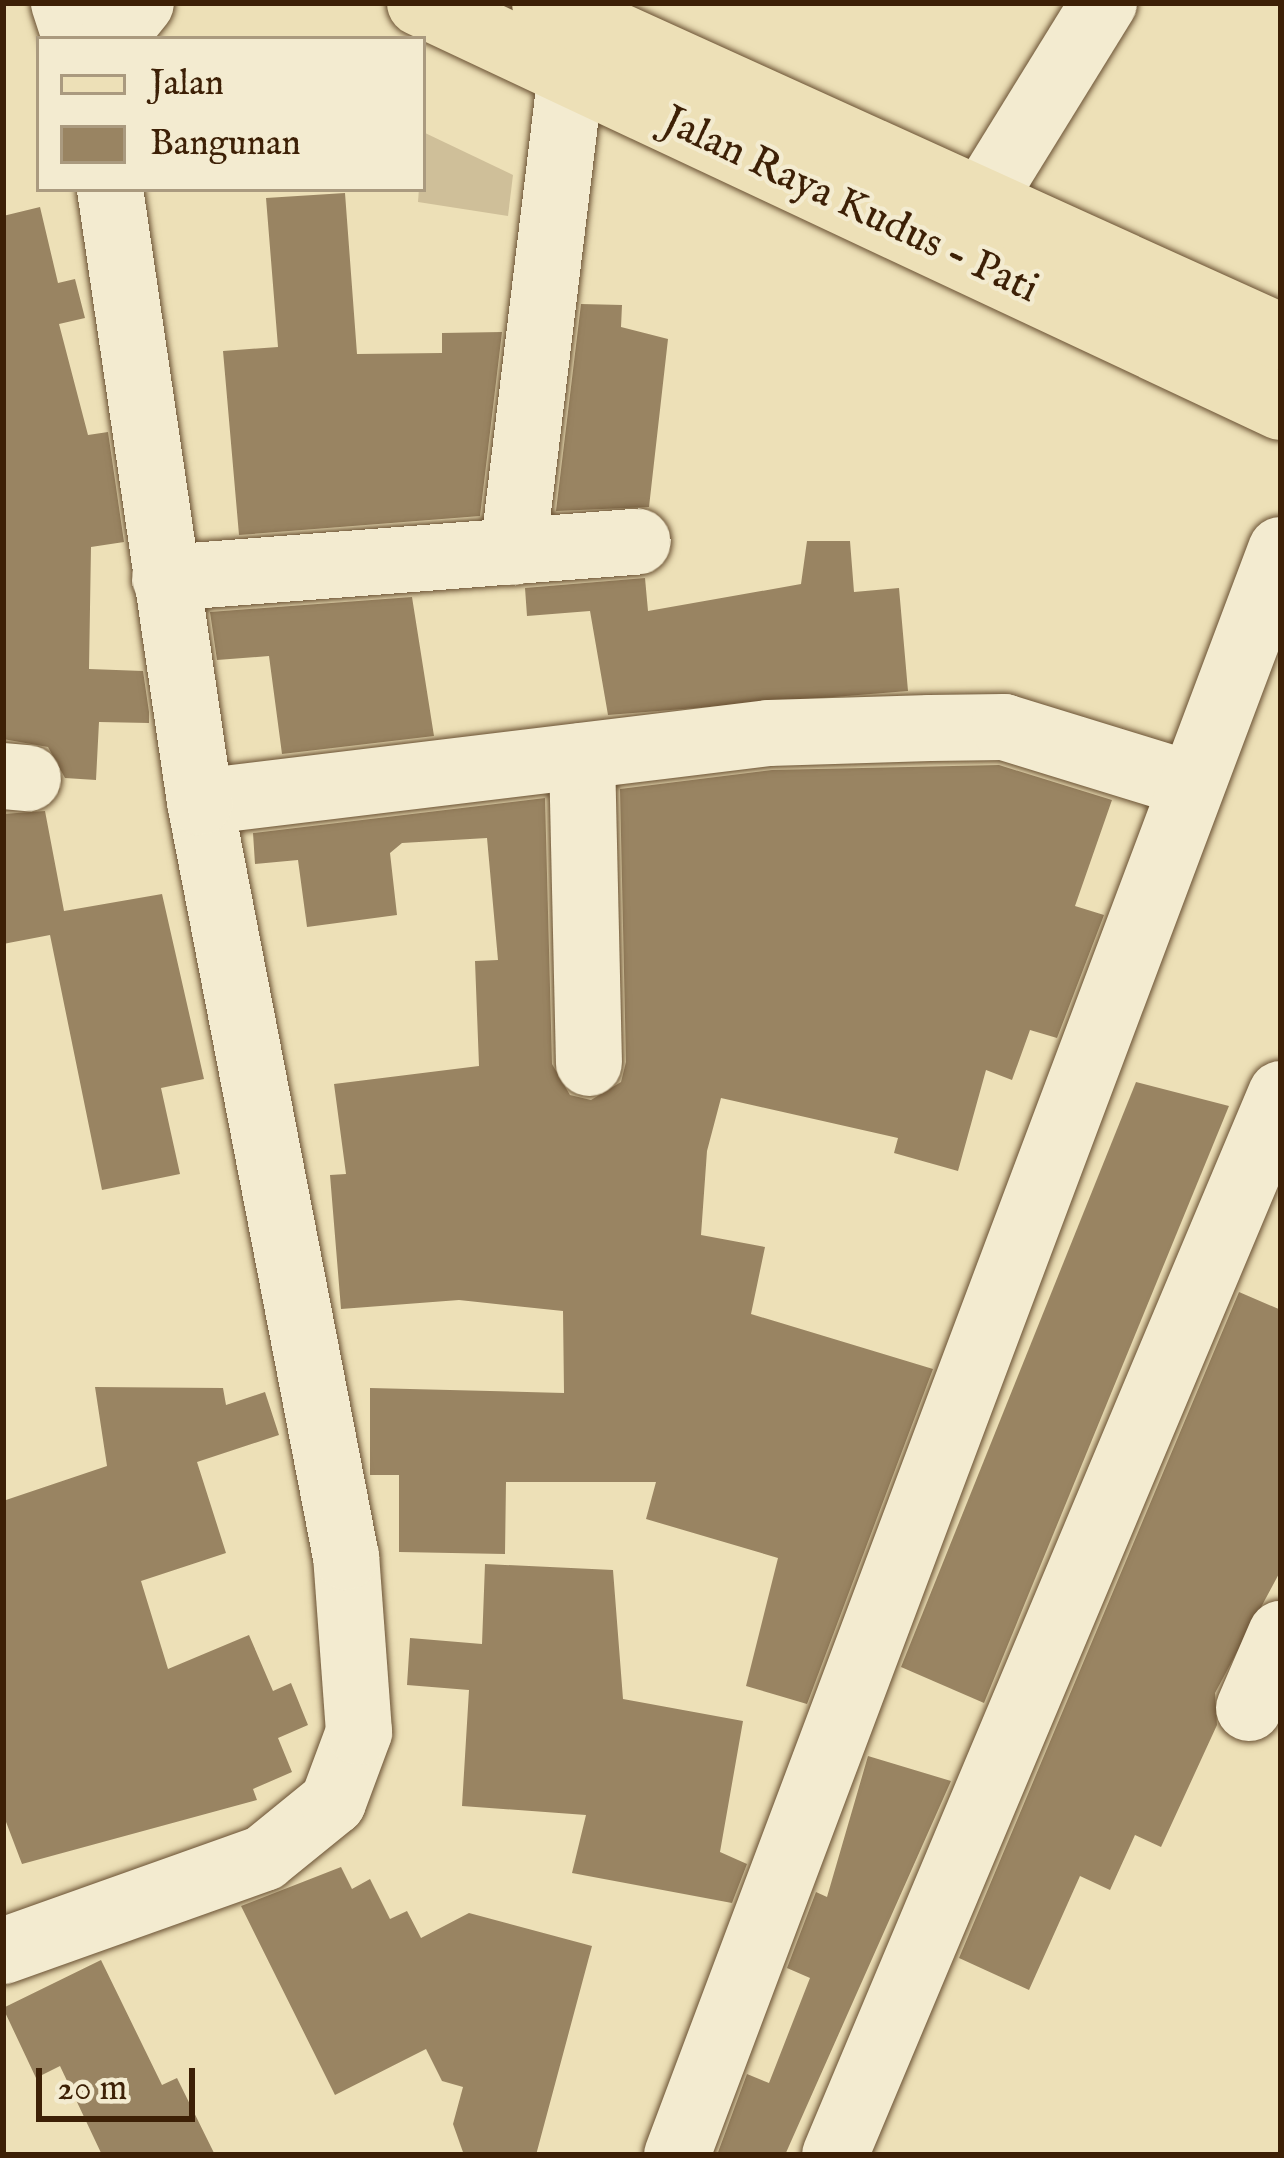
<!DOCTYPE html>
<html>
<head>
<meta charset="utf-8">
<style>
	body { margin:0 }
	#map { position:relative; width:1284px; height:2158px; overflow:hidden; background:#ede0b7; font-family:"IM FELL English",serif }
	div>[style] { position:absolute }
	[style*='--x'] { left:calc(var(--x)*1px); top:calc(var(--y)*1px); width:calc(var(--w)*1px); rotate:calc(var(--a)*1deg) }
	.green>* { inset:0; background:#cfbf99 }
	.building>* { inset:0; background:#998462 }
	.roads { filter:drop-shadow(0 0 3px #695032) drop-shadow(0 0 3px #695032) }
	.minor>* { height:66px; margin:-33px; padding:0 33px; transform-origin:33px; border-radius:33px; background:#f3ebd0 }
	.major>* { height:66px; margin:-33px; padding:0 33px; transform-origin:33px; border-radius:33px; background:#ede0b7 }
	span { translate:-50% -50%; white-space:nowrap; text-align:center; line-height:1.15; -webkit-text-stroke:9px #f3ebd0; paint-order:stroke }
	.street-label { font-size:42px; color:#3d2006 }
	.frame { position:absolute; inset:0; border:6px solid #3d2006; pointer-events:none }
	.legend { position:absolute; left:36px; top:36px; width:390px; height:156px; box-sizing:border-box; background:#f3ebd0; border:3px solid #aa9a7f; margin:0; padding:15px 21px; list-style:none; font-size:36px; color:#3d2006 }
	.legend li { display:flex; align-items:center; gap:24px; height:60px }
	.legend b { width:60px; border:3px solid #aa9a7f }
	.scale { position:absolute; left:36px; top:2068px; width:159px; height:54px; box-sizing:border-box; border:6px solid #3d2006; border-top:0; padding-left:15px; font-size:36px; line-height:42px; white-space:nowrap; color:#3d2006; -webkit-text-stroke:9px #f3ebd0; paint-order:stroke }
</style>
</head>
<body>
<div id="map">
	<div class="green">
		<div style="clip-path:polygon(423px 132px,513px 175px,508px 216px,418px 202px)"></div>
	</div>
	<div class="building">
		<div style="clip-path:polygon(345px 193px,357px 354px,442px 353px,442px 333px,502px 332px,480px 516px,239px 535px,223px 351px,278px 347px,266px 198px)"></div>
		<div style="clip-path:polygon(40px 207px,58px 283px,75px 279px,85px 318px,59px 324px,88px 435px,108px 432px,124px 542px,91px 547px,89px 669px,143px 671px,149px 712px,149px 723px,99px 722px,96px 780px,65px 778px,48px 747px,3px 739px,3px 216px)"></div>
		<div style="clip-path:polygon(581px 304px,622px 305px,621px 327px,668px 339px,649px 507px,556px 511px)"></div>
		<div style="clip-path:polygon(807px 541px,850px 541px,854px 592px,899px 588px,908px 691px,608px 715px,590px 611px,527px 616px,525px 588px,645px 578px,648px 611px,801px 584px)"></div>
		<div style="clip-path:polygon(412px 597px,434px 736px,282px 754px,269px 656px,217px 660px,210px 612px)"></div>
		<div style="clip-path:polygon(999px 765px,1112px 800px,1075px 906px,1104px 915px,1057px 1038px,1030px 1030px,1012px 1080px,986px 1070px,958px 1171px,894px 1153px,898px 1138px,721px 1098px,707px 1151px,701px 1235px,765px 1247px,751px 1314px,933px 1369px,807px 1704px,746px 1686px,778px 1558px,646px 1519px,656px 1482px,506px 1482px,505px 1554px,399px 1552px,399px 1475px,370px 1475px,370px 1388px,564px 1393px,563px 1311px,459px 1300px,341px 1309px,330px 1175px,346px 1174px,334px 1084px,479px 1066px,475px 961px,498px 960px,487px 838px,402px 843px,390px 853px,397px 915px,307px 927px,298px 860px,255px 864px,253px 833px,545px 798px,552px 1064px,570px 1095px,591px 1100px,621px 1082px,626px 1062px,620px 789px,772px 770px)"></div>
		<div style="clip-path:polygon(45px 811px,64px 911px,162px 894px,204px 1079px,161px 1088px,180px 1174px,102px 1190px,50px 935px,3px 944px,3px 814px)"></div>
		<div style="clip-path:polygon(1136px 1082px,1229px 1106px,984px 1703px,901px 1667px)"></div>
		<div style="clip-path:polygon(1239px 1292px,1281px 1310px,1281px 1570px,1215px 1693px,1217px 1725px,1161px 1847px,1135px 1835px,1110px 1890px,1080px 1876px,1029px 1990px,959px 1958px)"></div>
		<div style="clip-path:polygon(95px 1387px,223px 1388px,226px 1405px,265px 1392px,279px 1435px,197px 1462px,226px 1553px,141px 1581px,168px 1669px,249px 1635px,273px 1691px,291px 1683px,308px 1725px,278px 1738px,292px 1772px,253px 1789px,257px 1800px,22px 1864px,3px 1814px,3px 1501px,107px 1466px)"></div>
		<div style="clip-path:polygon(485px 1564px,613px 1570px,623px 1699px,743px 1721px,720px 1852px,747px 1864px,732px 1903px,572px 1873px,586px 1815px,462px 1806px,469px 1690px,407px 1685px,410px 1638px,482px 1644px)"></div>
		<div style="clip-path:polygon(868px 1756px,951px 1781px,785px 2155px,717px 2155px,747px 2074px,769px 2083px,810px 1978px,787px 1968px,816px 1892px,827px 1897px)"></div>
		<div style="clip-path:polygon(341px 1867px,352px 1889px,370px 1879px,390px 1919px,407px 1911px,421px 1938px,469px 1913px,592px 1946px,536px 2155px,464px 2155px,453px 2124px,463px 2087px,442px 2081px,426px 2049px,335px 2095px,241px 1906px)"></div>
		<div style="clip-path:polygon(101px 1960px,162px 2085px,177px 2078px,215px 2155px,102px 2155px,60px 2066px,36px 2078px,3px 2008px)"></div>
	</div>
	<div class="roads">
		<div class="minor">
			<div style="--x:64;--y:3;--w:38;--a:72"></div>
			<div style="--x:112;--y:39;--w:46;--a:-51.1"></div>
			<div style="--x:979;--y:205;--w:238;--a:-58.3"></div>
			<div style="--x:513;--y:552;--w:480;--a:-83.1"></div>
			<div style="--x:165;--y:578;--w:474;--a:-4.4"></div>
			<div style="--x:582;--y:756;--w:307;--a:88.7"></div>
			<div style="--x:3;--y:776;--w:25;--a:5"></div>
			<div style="--x:200;--y:802;--w:573;--a:-6.91"></div>
			<div style="--x:769;--y:733;--w:161;--a:-1.8"></div>
			<div style="--x:930;--y:728;--w:74;--a:-0.8"></div>
			<div style="--x:1004;--y:727;--w:194;--a:17.1"></div>
			<div style="--x:1249;--y:1708;--w:81;--a:-66.6"></div>
			<div style="--x:3;--y:1951;--w:277;--a:-19.6"></div>
			<div style="--x:264;--y:1858;--w:89;--a:-39.1"></div>
			<div style="--x:333;--y:1802;--w:75;--a:-69.6"></div>
			<div style="--x:359;--y:1732;--w:175;--a:-94.2"></div>
			<div style="--x:346;--y:1557;--w:769;--a:-100.94"></div>
			<div style="--x:200;--y:802;--w:620;--a:-98.35"></div>
			<div style="--x:677;--y:2155;--w:1715;--a:-69.38"></div>
			<div style="--x:835;--y:2155;--w:1151;--a:-67.2"></div>
		</div>
		<div class="major">
			<div style="--x:420;--y:3;--w:951;--a:25.14"></div>
			<div style="--x:545;--y:3;--w:808;--a:24.41"></div>
		</div>
	</div>
	<div class="street-label">
		<span style="left:850px;top:206px;rotate:25deg">Jalan Raya Kudus - Pati</span>
	</div>
	<div class="frame"></div>
	<ul class="legend">
	<li><b style="height:15px;background:#ede0b7"></b>Jalan</li>
	<li><b style="height:33px;background:#998462"></b>Bangunan</li>
	</ul>
	<div class="scale">20 m</div>
</div>
</body>
</html>
